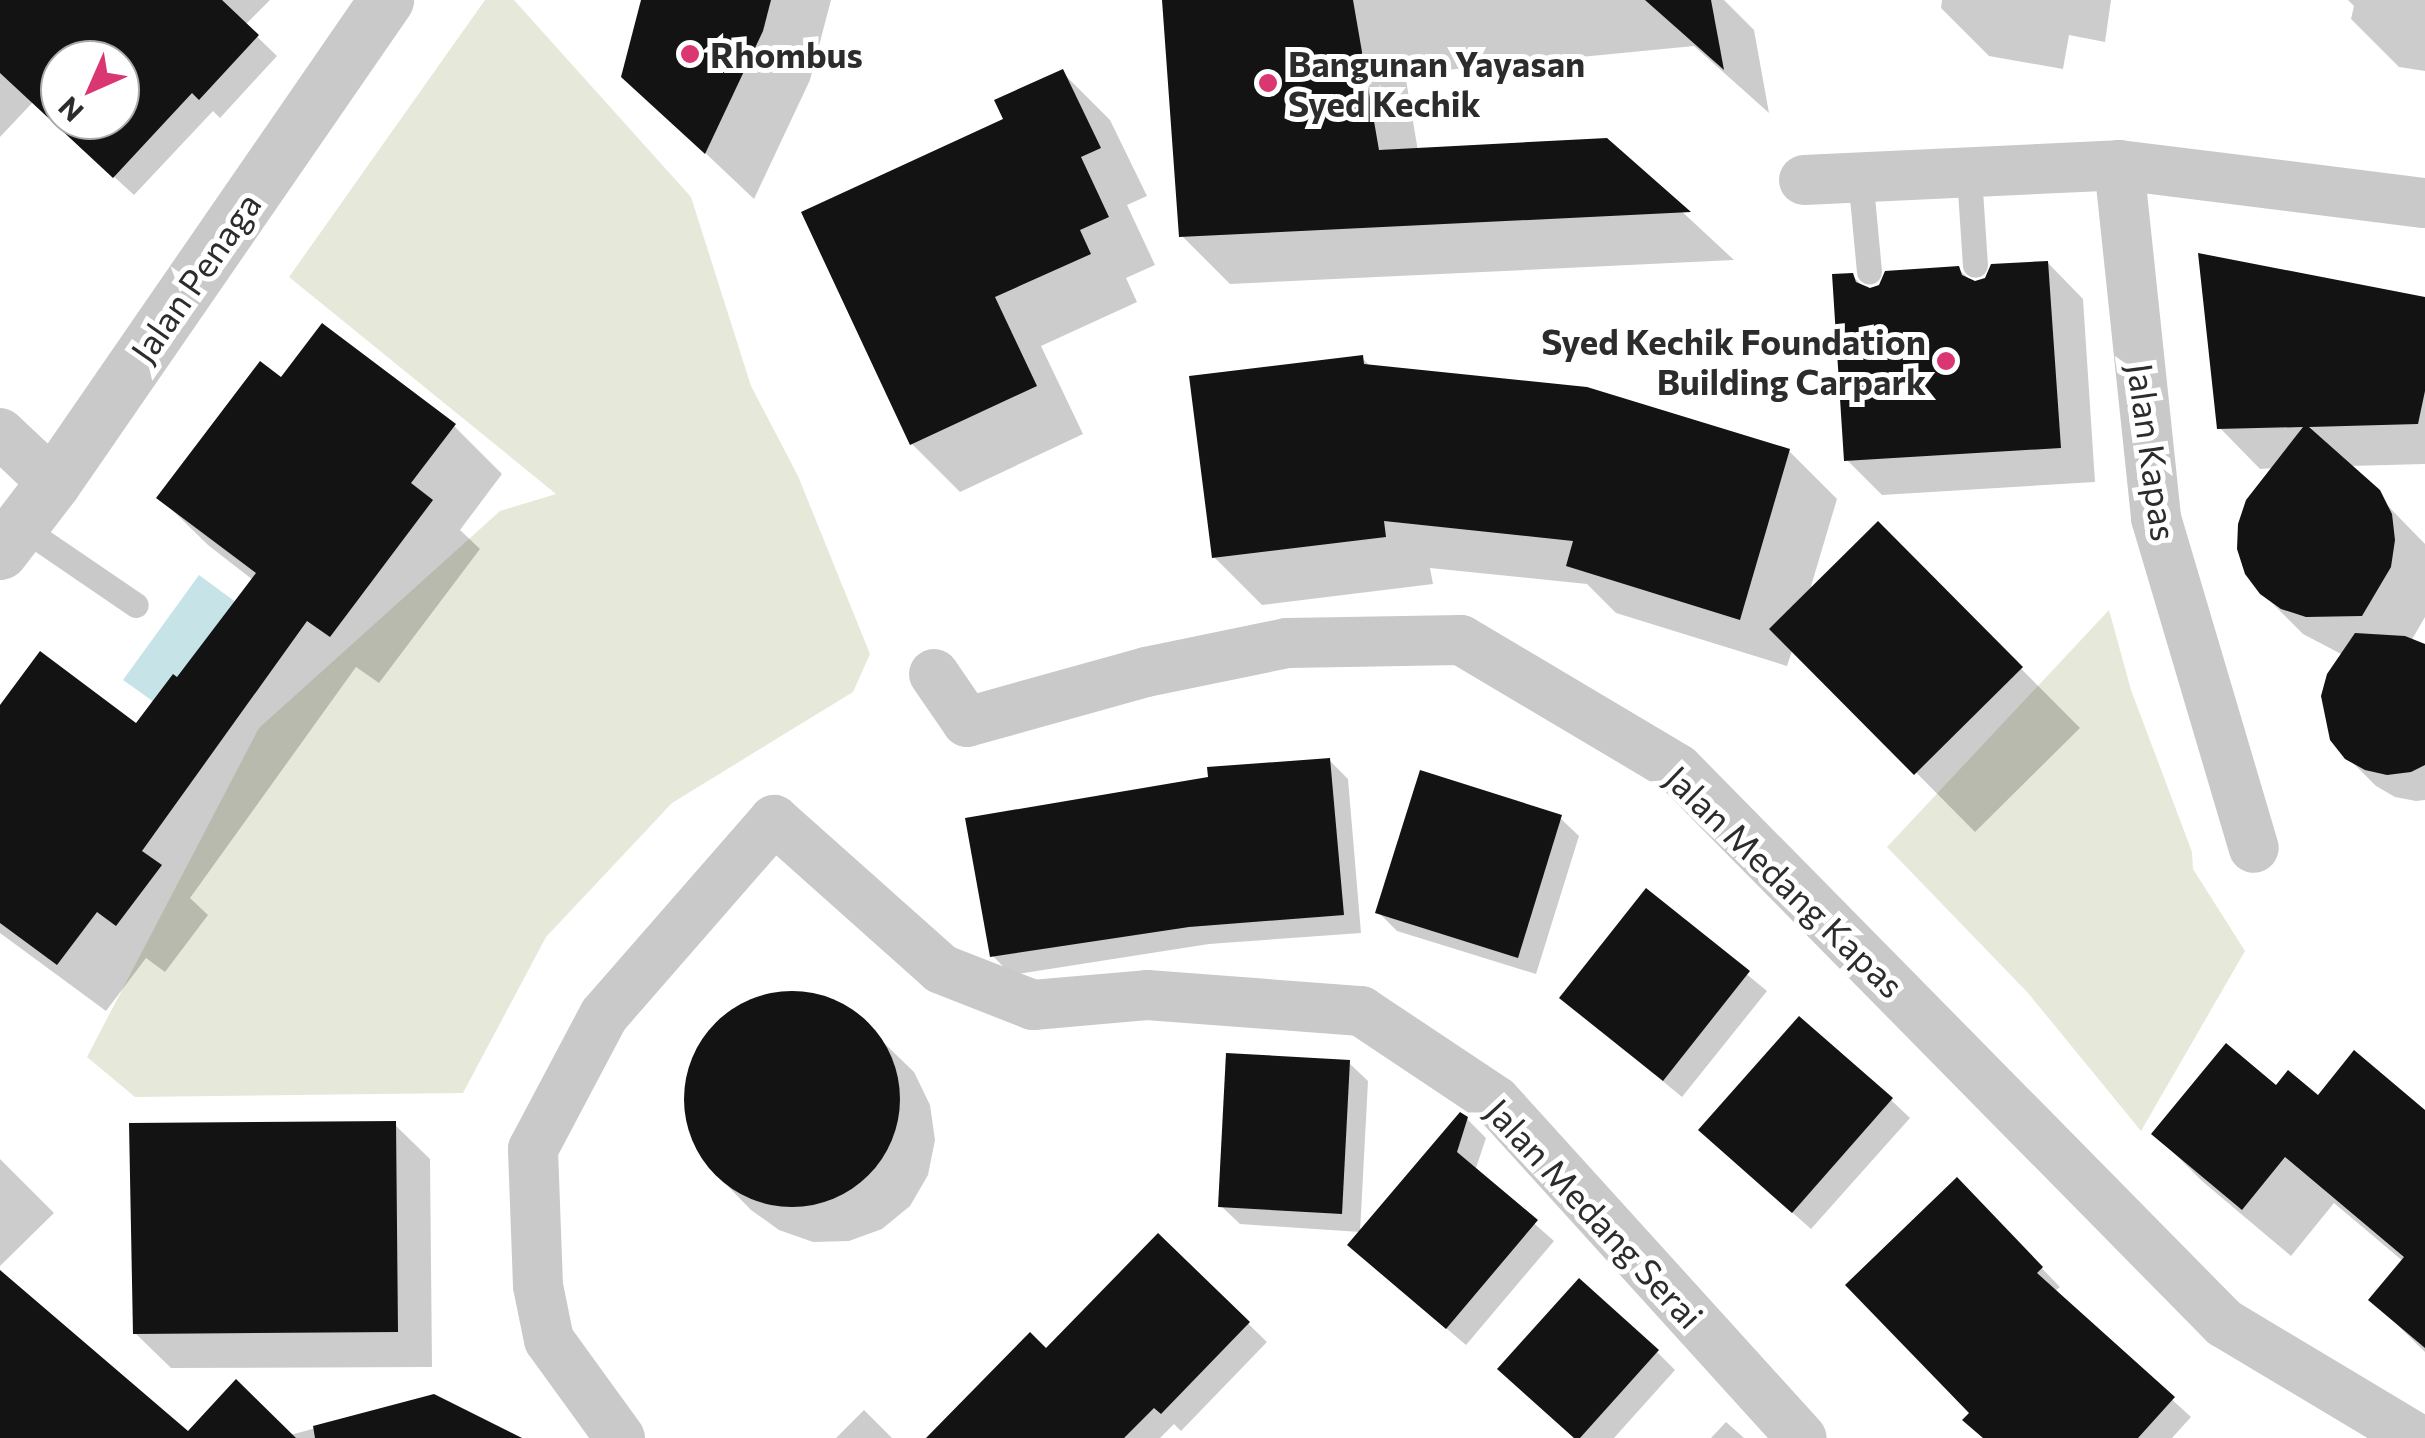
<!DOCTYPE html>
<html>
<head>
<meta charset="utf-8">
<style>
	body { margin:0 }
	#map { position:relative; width:2425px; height:1438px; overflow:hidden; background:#fff; font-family:Commissioner,sans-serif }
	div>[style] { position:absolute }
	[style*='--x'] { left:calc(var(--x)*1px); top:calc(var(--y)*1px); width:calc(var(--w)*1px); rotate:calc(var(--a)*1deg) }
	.green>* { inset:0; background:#e6e9da }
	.water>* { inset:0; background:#c6e4e8 }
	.shadow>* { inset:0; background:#0003 }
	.building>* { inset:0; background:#131313 }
	.round { border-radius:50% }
	.service>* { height:25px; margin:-12.5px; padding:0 12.5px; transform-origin:12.5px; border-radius:12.5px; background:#c9c9c9 }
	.minor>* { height:50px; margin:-25px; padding:0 25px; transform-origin:25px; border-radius:25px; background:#c9c9c9 }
	.tertiary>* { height:55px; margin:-27.5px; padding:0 27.5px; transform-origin:27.5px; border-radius:27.5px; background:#c9c9c9 }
	.dots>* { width:28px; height:28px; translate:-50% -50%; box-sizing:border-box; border:5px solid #fff; border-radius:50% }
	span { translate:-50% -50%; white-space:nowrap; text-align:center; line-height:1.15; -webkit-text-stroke:10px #fff; paint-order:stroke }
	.poi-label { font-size:35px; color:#2c2c2c; font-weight:700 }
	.left { translate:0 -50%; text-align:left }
	.right { translate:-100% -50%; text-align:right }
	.street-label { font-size:35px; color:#2c2c2c }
	.north { position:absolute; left:40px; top:40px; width:100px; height:100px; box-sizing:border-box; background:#fff; border:2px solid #ababab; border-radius:50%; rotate:225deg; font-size:28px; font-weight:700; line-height:40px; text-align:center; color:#2c2c2c }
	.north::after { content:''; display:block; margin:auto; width:35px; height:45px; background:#da3671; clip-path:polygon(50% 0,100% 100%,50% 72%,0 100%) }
</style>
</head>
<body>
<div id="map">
	<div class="green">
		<div style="clip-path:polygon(485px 0,514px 0,691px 197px,751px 386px,798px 476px,870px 654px,853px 692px,672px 803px,546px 937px,463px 1093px,135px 1097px,87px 1057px,259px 728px,500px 511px,556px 494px,289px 277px)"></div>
		<div style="clip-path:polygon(2109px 610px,2131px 690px,2192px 852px,2193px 869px,2245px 951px,2141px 1131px,2028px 993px,1887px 847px)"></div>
	</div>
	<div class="water">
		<div style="clip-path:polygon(199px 575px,237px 603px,161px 707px,123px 680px)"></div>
	</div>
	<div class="shadow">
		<div style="clip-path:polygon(evenodd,0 0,270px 0,245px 25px,277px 56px,220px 118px,213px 111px,134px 195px,33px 102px,0 137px,0 0,60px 60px,120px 60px,120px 120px,60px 120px,60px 60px)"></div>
		<div style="clip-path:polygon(644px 0,831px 0,810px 80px,754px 199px,624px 76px)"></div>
		<div style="clip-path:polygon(1165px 0,1724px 0,1754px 30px,1769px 113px,1694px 46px,1405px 74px,1418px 151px,1606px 141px,1734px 260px,1230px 284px,1182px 236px)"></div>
		<div style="clip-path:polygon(1942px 0,2111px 0,2105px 42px,2069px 35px,2063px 69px,1989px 56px,1941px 8px)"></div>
		<div style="clip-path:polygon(2348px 0,2425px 0,2425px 71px,2399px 67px,2351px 19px,2354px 6px)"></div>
		<div style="clip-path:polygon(1062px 72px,1110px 120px,1147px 196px,1127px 205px,1155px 265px,1126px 278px,1137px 302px,1041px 346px,1083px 434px,960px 492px,912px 444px,1006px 120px)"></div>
		<div style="clip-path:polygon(2048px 263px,2083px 299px,2095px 482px,1882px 495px,1847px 460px,1852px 275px,1865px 289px,1958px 269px,1975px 284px)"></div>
		<div style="clip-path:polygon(2425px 300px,2425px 464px,2349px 466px,2425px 544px,2425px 617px,2411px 641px,2425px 647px,2425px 800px,2416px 801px,2395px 797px,2376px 786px,2347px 757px,2343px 655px,2303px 634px,2262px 593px,2274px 468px,2260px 469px,2220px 428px)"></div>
		<div style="clip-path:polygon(1362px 358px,1371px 367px,1789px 451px,1837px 499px,1809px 593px,1878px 525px,2080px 728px,1975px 832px,1793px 648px,1787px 666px,1616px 613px,1587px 584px,1430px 568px,1433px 584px,1262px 605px,1214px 557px)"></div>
		<div style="clip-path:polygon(282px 381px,454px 426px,502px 474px,460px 530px,480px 549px,379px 683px,356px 667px,190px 898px,208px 915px,165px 972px,146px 958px,106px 1011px,0 933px,0 709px,137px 726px,178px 681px,253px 580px,208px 545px,160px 498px)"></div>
		<div style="clip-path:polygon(1329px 760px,1348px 779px,1361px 933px,1209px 944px,1011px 975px,993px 956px)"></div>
		<div style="clip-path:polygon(1560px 818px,1579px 836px,1536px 974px,1397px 931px,1378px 912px)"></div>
		<div style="clip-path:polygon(1646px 891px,1767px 991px,1682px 1097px,1562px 998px)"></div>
		<div style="clip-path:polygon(783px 992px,818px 996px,851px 1011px,914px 1072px,930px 1105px,935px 1140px,928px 1175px,910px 1206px,882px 1229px,849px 1241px,813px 1242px,779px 1230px,751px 1210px,715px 1173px,695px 1144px,686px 1112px,687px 1078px,698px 1046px,720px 1020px,748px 1002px)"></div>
		<div style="clip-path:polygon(1349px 1063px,1368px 1081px,1360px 1232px,1240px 1224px,1221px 1206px)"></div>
		<div style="clip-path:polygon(2276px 1088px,2425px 1113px,2425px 1352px,2372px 1300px,2404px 1262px,2334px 1203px,2291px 1256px,2202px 1181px,2154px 1133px)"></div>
		<div style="clip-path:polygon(1891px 1100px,1910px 1118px,1811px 1229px,1720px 1148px)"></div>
		<div style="clip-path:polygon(1467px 1119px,1486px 1138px,1475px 1171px,1554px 1241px,1466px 1345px,1376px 1269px)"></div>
		<div style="clip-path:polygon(394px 1124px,430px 1159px,432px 1367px,171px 1368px,135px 1333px)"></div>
		<div style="clip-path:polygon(0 1159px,54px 1213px,0 1266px)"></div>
		<div style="clip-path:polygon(1957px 1181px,2060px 1287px,2054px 1292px,2191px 1417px,2172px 1438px,1984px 1438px,1972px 1413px)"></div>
		<div style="clip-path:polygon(1158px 1236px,1267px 1342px,1181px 1431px,1174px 1424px,1160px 1438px,929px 1438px,1046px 1352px)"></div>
		<div style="clip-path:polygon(0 1273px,189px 1434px,290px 1435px,433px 1397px,497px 1438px,0 1438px)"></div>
		<div style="clip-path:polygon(1657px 1352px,1675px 1370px,1614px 1438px,1575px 1438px)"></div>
		<div style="clip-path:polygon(864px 1410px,892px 1438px,836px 1438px)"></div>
		<div style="clip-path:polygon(1726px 1422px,1744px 1438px,1711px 1438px)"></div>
	</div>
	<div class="building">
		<div style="clip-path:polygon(evenodd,0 0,222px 0,259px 35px,199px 100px,192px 93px,113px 178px,0 73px,0 0,60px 60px,120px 60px,120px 120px,60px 120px,60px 60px)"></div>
		<div style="clip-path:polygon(641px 0,771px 0,763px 31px,705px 154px,621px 77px)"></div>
		<div style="clip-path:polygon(1162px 0,1353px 0,1379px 150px,1607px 138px,1691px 212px,1179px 237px)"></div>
		<div style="clip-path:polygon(1645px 0,1711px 0,1724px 70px)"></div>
		<div style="clip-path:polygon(1063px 69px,1101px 148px,1081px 157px,1109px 217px,1080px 230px,1091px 254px,995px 297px,1037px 386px,910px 445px,801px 212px,1003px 119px,994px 100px)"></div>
		<div style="clip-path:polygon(2198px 253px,2425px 297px,2425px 391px,2418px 424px,2309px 427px,2380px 490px,2392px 514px,2395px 540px,2391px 567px,2362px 616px,2306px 617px,2281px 609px,2260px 594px,2245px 574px,2237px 549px,2238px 524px,2246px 500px,2303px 427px,2217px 429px)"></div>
		<div style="clip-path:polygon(2048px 261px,2061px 448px,1844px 461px,1832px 274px,1853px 273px,1856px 282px,1870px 288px,1879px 285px,1885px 271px,1959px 266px,1962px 275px,1975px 281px,1985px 278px,1991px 264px)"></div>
		<div style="clip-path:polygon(322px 323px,456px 424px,411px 483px,433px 500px,330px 637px,307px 621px,142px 851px,162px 865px,116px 926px,97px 912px,57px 965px,0 923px,0 705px,40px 651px,136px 723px,173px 674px,177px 677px,256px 573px,156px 498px,260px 361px,281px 377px)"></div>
		<div style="clip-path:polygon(1363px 355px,1364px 364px,1587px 387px,1790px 449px,1740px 620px,1566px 566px,1573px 541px,1384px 521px,1386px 537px,1212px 558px,1189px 376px)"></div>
		<div style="clip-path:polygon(1878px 521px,2023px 667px,1914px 775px,1769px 629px)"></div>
		<div style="clip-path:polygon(2355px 633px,2405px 636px,2425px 644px,2425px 765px,2411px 772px,2387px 775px,2365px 770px,2345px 759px,2330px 740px,2321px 696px,2327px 674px)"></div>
		<div style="clip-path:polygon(1330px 758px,1344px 915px,1189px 927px,990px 957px,965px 818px,1208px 777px,1207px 767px)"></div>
		<div style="clip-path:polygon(1420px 770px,1562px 815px,1518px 958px,1375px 913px)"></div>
		<div style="clip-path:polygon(1646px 888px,1750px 971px,1663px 1081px,1559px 998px)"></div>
		<div class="round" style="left:684px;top:991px;width:216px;height:216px"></div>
		<div style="clip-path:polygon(1799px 1016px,1893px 1098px,1792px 1213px,1698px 1130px)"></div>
		<div style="clip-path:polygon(2226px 1043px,2276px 1085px,2288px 1070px,2318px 1095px,2354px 1050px,2425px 1110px,2425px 1348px,2368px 1300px,2404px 1257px,2285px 1157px,2242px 1210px,2151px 1134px)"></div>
		<div style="clip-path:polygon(1226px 1053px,1350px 1060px,1342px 1214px,1218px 1207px)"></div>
		<div style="clip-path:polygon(1460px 1112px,1468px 1117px,1457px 1152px,1538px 1220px,1446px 1329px,1347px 1245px)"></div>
		<div style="clip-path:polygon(396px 1121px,398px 1332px,133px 1334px,129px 1123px)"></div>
		<div style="clip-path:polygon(1957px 1177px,2043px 1267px,2037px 1273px,2175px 1397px,2138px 1438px,1983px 1438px,1962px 1420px,1969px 1413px,1845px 1285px)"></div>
		<div style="clip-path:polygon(1158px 1233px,1250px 1322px,1161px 1414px,1154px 1408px,1124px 1438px,926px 1438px,1030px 1332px,1046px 1348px)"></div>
		<div style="clip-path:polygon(0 1270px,188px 1431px,236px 1379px,296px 1438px,0 1438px)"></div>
		<div style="clip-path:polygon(1579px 1278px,1659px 1350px,1580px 1438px,1574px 1438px,1497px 1369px)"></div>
		<div style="clip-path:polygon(434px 1394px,522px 1438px,315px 1438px,313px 1426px)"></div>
	</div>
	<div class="service">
		<div style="--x:1969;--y:175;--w:90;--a:86.2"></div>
		<div style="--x:1860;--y:176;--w:96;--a:84.6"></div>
		<div style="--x:20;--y:526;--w:140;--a:34.3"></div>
	</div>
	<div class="minor">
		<div style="--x:2119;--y:165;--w:355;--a:84"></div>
		<div style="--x:2156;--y:518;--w:344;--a:73.5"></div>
		<div style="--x:1804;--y:180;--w:315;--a:-2.7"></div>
		<div style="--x:2119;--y:165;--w:308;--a:7.1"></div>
		<div style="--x:0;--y:433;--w:73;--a:43.3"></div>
		<div style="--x:934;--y:674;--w:58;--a:55.5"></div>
		<div style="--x:967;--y:722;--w:186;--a:-15.6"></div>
		<div style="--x:1146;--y:672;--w:144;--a:-11.6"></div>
		<div style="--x:1287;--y:643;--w:174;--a:-1"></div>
		<div style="--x:1461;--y:640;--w:252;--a:30.7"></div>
		<div style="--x:1678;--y:769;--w:778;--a:45.42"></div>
		<div style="--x:2224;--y:1323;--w:224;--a:30.9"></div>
		<div style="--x:620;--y:1438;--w:121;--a:-125.9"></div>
		<div style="--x:549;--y:1340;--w:55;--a:-101.5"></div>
		<div style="--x:538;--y:1286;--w:137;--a:-92.1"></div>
		<div style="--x:533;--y:1149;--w:152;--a:-62.1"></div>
		<div style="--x:604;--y:1015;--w:259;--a:-48.9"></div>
		<div style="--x:774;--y:820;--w:224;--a:41.7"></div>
		<div style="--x:941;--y:969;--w:99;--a:21.4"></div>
		<div style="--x:1033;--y:1005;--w:114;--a:-5"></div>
		<div style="--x:1147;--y:995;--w:215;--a:4.3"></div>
		<div style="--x:1361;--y:1011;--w:162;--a:33.7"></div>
		<div style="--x:1496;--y:1101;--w:455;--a:47.8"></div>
	</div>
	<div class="tertiary">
		<div style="--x:0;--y:552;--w:87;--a:-52.5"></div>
		<div style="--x:53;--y:483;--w:587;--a:-55.42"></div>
	</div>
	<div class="dots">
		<div style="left:690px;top:54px;background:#da3671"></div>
		<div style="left:1268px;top:83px;background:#da3671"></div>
		<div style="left:1946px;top:361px;background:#da3671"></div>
	</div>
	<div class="poi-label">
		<span class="left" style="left:710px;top:54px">Rhombus</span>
		<span class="left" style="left:1288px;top:83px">Bangunan Yayasan<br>Syed Kechik</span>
		<span class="right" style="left:1926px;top:361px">Syed Kechik Foundation<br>Building Carpark</span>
	</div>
	<div class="street-label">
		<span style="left:195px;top:277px;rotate:-55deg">Jalan Penaga</span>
		<span style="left:2153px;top:452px;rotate:82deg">Jalan Kapas</span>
		<span style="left:1785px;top:881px;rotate:44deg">Jalan Medang Kapas</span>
		<span style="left:1595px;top:1213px;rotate:47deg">Jalan Medang Serai</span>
	</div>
	<div class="north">N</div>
</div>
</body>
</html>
